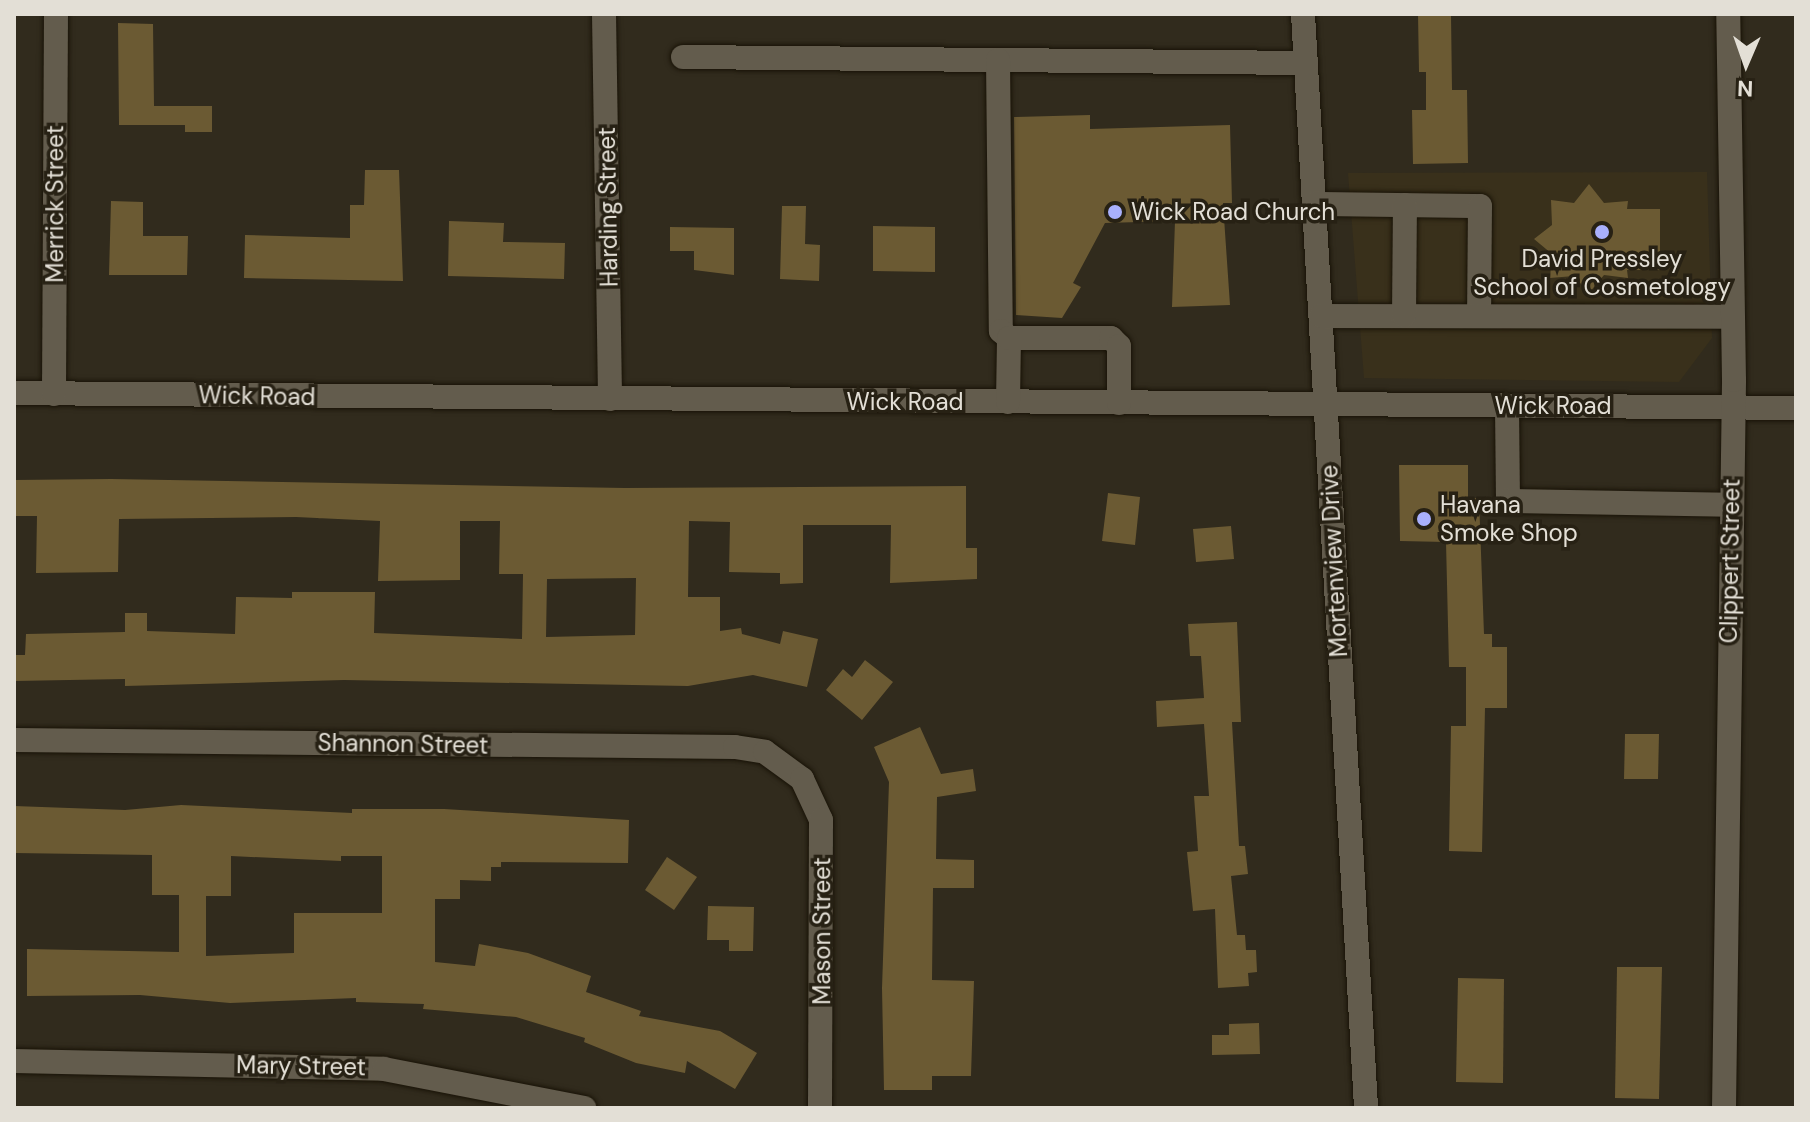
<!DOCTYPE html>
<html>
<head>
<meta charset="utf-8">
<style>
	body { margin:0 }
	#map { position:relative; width:1810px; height:1122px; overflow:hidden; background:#312b1d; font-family:"DM Sans",sans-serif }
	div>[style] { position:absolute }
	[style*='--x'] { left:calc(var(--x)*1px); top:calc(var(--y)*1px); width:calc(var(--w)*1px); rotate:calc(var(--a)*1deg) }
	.built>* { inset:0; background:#39301b }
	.building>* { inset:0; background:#6b5a33 }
	.roads { filter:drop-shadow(0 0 2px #191307) drop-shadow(0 0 2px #191307) }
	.minor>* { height:24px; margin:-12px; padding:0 12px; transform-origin:12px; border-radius:12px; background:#635c4d }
	.dots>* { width:22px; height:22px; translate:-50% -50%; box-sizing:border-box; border:4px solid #272114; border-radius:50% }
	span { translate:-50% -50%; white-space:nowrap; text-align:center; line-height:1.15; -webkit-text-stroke:7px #272114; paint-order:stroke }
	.street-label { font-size:24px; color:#e3dfd6 }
	.poi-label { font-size:24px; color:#e3dfd6 }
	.left { translate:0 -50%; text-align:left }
	.frame { position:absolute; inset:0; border:16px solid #e3dfd6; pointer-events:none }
	.north { position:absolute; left:1706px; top:24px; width:80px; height:80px; -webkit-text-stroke:6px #272114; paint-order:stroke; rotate:182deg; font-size:22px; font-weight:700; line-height:32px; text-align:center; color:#e3dfd6 }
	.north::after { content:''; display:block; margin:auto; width:28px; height:36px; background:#e3dfd6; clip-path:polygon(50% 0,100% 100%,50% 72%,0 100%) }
</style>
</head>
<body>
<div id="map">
	<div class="built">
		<div style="clip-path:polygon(1707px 172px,1712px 338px,1679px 382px,1364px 378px,1348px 173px)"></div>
	</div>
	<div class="building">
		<div style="clip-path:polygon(1418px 14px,1451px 14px,1452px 90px,1467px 90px,1468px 163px,1413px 164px,1412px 110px,1426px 110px,1426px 72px,1419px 72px)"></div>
		<div style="clip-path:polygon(118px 23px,153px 24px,154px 106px,212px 106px,212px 132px,185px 132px,185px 125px,119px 125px)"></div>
		<div style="clip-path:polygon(1090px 115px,1090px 129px,1230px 125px,1232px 203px,1223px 203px,1230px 305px,1172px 307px,1175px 221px,1105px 223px,1073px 283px,1081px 287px,1062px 318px,1016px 315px,1014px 117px)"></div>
		<div style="clip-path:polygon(365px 170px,399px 170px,403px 281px,244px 278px,245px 235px,350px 238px,350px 205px,364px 205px)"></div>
		<div style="clip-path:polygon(1589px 184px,1604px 203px,1628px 201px,1627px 209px,1660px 209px,1660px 270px,1627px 270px,1628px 278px,1604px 275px,1589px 293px,1574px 276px,1550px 278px,1552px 254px,1534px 239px,1552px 225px,1551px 200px,1574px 203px)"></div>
		<div style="clip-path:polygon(111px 201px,143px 202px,143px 236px,188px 236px,187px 275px,109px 275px)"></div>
		<div style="clip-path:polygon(782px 206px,806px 206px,805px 244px,820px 245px,819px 281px,780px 279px)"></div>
		<div style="clip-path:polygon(449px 221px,504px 223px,503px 242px,565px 243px,564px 279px,448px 276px)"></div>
		<div style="clip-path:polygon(873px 226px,935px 227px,935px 272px,873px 271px)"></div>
		<div style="clip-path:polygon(670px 227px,734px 228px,734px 275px,694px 270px,694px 251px,670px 251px)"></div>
		<div style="clip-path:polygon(1399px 465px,1468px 465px,1468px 498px,1479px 498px,1484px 634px,1492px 634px,1492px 647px,1507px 647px,1507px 708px,1485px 708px,1482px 852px,1449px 851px,1451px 726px,1466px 726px,1466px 667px,1449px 667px,1446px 542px,1400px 541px)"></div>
		<div style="clip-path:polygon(evenodd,111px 479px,625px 488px,966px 486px,966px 548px,977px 548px,977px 579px,890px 583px,891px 525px,803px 525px,803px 583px,780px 584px,780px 573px,729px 572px,730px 522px,689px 521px,688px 597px,720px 597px,720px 631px,741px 628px,742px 634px,780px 644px,783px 631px,818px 639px,807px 687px,753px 675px,688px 686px,344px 680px,125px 686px,125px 679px,14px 681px,14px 655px,25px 655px,26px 634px,125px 632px,125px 613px,147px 613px,147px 631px,235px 634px,236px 597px,292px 598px,292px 592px,375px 592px,374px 633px,522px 639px,523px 574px,499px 574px,500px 521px,460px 521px,460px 580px,378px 581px,380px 521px,296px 517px,119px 519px,118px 572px,36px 573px,37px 516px,14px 516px,14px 480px,111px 479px,636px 578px,635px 635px,546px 637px,547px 579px,636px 578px)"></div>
		<div style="clip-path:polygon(1108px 493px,1140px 497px,1135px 545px,1102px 541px)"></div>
		<div style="clip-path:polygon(1231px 526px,1234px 559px,1196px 562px,1193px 529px)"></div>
		<div style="clip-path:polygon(1237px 622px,1241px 722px,1232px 722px,1239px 846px,1245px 846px,1248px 874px,1231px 876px,1237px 935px,1245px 935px,1246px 950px,1256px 950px,1257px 972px,1248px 973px,1249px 986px,1218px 988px,1215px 909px,1193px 911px,1187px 852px,1198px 851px,1194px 796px,1209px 796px,1204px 724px,1157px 727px,1156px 701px,1204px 698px,1201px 656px,1190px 656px,1188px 624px)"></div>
		<div style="clip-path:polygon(865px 660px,893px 682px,862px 720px,826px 690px,843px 669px,852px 677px)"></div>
		<div style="clip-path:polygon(920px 727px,941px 774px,973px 769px,976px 791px,937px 797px,936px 859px,974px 860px,974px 888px,933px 888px,932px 980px,974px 981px,971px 1076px,932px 1076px,932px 1090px,884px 1090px,882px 988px,889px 782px,874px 747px)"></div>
		<div style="clip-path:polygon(1625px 734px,1659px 734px,1658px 779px,1624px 779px)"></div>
		<div style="clip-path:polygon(evenodd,181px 805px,352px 813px,352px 809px,444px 809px,629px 820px,628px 863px,501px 862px,501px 867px,491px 867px,491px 881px,460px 880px,460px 899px,435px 899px,435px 962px,475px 966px,479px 944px,528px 953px,591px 976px,586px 992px,641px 1011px,639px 1016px,720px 1031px,757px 1053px,735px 1089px,687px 1061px,685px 1073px,636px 1063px,584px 1042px,585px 1038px,516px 1017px,423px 1009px,424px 1004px,356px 1002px,356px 998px,230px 1003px,140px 995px,27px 996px,27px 949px,179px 952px,179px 895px,152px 895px,152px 855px,14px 853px,14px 806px,125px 810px,181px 805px,231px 856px,341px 861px,341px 856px,382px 856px,382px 913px,294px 913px,294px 953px,206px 956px,206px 896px,231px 896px,231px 856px)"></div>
		<div style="clip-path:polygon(667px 857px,697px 877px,674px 910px,645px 890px)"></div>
		<div style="clip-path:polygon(708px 906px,754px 907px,753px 951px,729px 951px,729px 940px,707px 940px)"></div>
		<div style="clip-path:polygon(1617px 967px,1662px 967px,1659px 1099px,1615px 1098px)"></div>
		<div style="clip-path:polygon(1458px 978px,1504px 979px,1503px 1083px,1456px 1082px)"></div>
		<div style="clip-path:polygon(1259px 1023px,1260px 1054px,1212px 1055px,1212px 1035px,1229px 1035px,1229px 1024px)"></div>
	</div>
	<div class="roads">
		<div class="minor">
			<div style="--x:604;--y:14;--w:385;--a:89.1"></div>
			<div style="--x:1303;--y:14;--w:1096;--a:86.7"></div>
			<div style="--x:683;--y:57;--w:623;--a:0.55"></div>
			<div style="--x:998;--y:60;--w:271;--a:89.4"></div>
			<div style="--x:1001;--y:331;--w:11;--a:41"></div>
			<div style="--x:1314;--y:204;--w:166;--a:0.7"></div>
			<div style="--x:1480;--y:206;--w:110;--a:90.5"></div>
			<div style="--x:1321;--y:316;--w:409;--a:0.1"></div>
			<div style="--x:1404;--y:316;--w:111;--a:-89.5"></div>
			<div style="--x:14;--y:393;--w:1782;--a:0.48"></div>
			<div style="--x:54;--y:394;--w:380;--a:-89.7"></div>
			<div style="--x:1008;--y:402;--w:64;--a:-89.1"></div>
			<div style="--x:1009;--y:338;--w:102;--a:0"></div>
			<div style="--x:1111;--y:338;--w:11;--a:45"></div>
			<div style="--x:1119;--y:346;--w:57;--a:90"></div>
			<div style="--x:1507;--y:406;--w:95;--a:89.4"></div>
			<div style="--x:1508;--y:501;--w:223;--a:1"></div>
			<div style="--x:14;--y:740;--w:721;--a:0.56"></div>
			<div style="--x:735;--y:747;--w:30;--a:9"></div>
			<div style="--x:765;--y:752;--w:46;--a:36.1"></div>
			<div style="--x:802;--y:779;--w:45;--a:65.1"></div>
			<div style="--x:821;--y:820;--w:288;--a:90.2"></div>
			<div style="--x:14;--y:1061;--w:370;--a:1.2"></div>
			<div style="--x:384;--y:1069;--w:204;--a:11"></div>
			<div style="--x:1724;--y:1108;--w:728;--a:-89.21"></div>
			<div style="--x:1734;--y:380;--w:366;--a:-90.9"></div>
		</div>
	</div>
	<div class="dots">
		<div style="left:1115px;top:212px;background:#a9b0fc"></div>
		<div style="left:1602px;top:232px;background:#a9b0fc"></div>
		<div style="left:1424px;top:519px;background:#a9b0fc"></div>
	</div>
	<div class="street-label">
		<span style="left:55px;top:204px;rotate:-90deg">Merrick Street</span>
		<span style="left:608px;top:207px;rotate:-91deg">Harding Street</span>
		<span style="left:257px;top:396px;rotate:1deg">Wick Road</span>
		<span style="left:905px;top:402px">Wick Road</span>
		<span style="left:1553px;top:406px">Wick Road</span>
		<span style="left:1334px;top:561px;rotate:-93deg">Mortenview Drive</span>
		<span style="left:1730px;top:561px;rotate:-89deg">Clippert Street</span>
		<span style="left:403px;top:744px;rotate:1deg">Shannon Street</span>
		<span style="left:822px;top:931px;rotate:-90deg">Mason Street</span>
		<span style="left:301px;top:1066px;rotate:1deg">Mary Street</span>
	</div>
	<div class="poi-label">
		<span class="left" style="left:1131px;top:212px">Wick Road Church</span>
		<span style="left:1602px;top:273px">David Pressley<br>School of Cosmetology</span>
		<span class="left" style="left:1440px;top:519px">Havana<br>Smoke Shop</span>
	</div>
	<div class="frame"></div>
	<div class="north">N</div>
</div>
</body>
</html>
